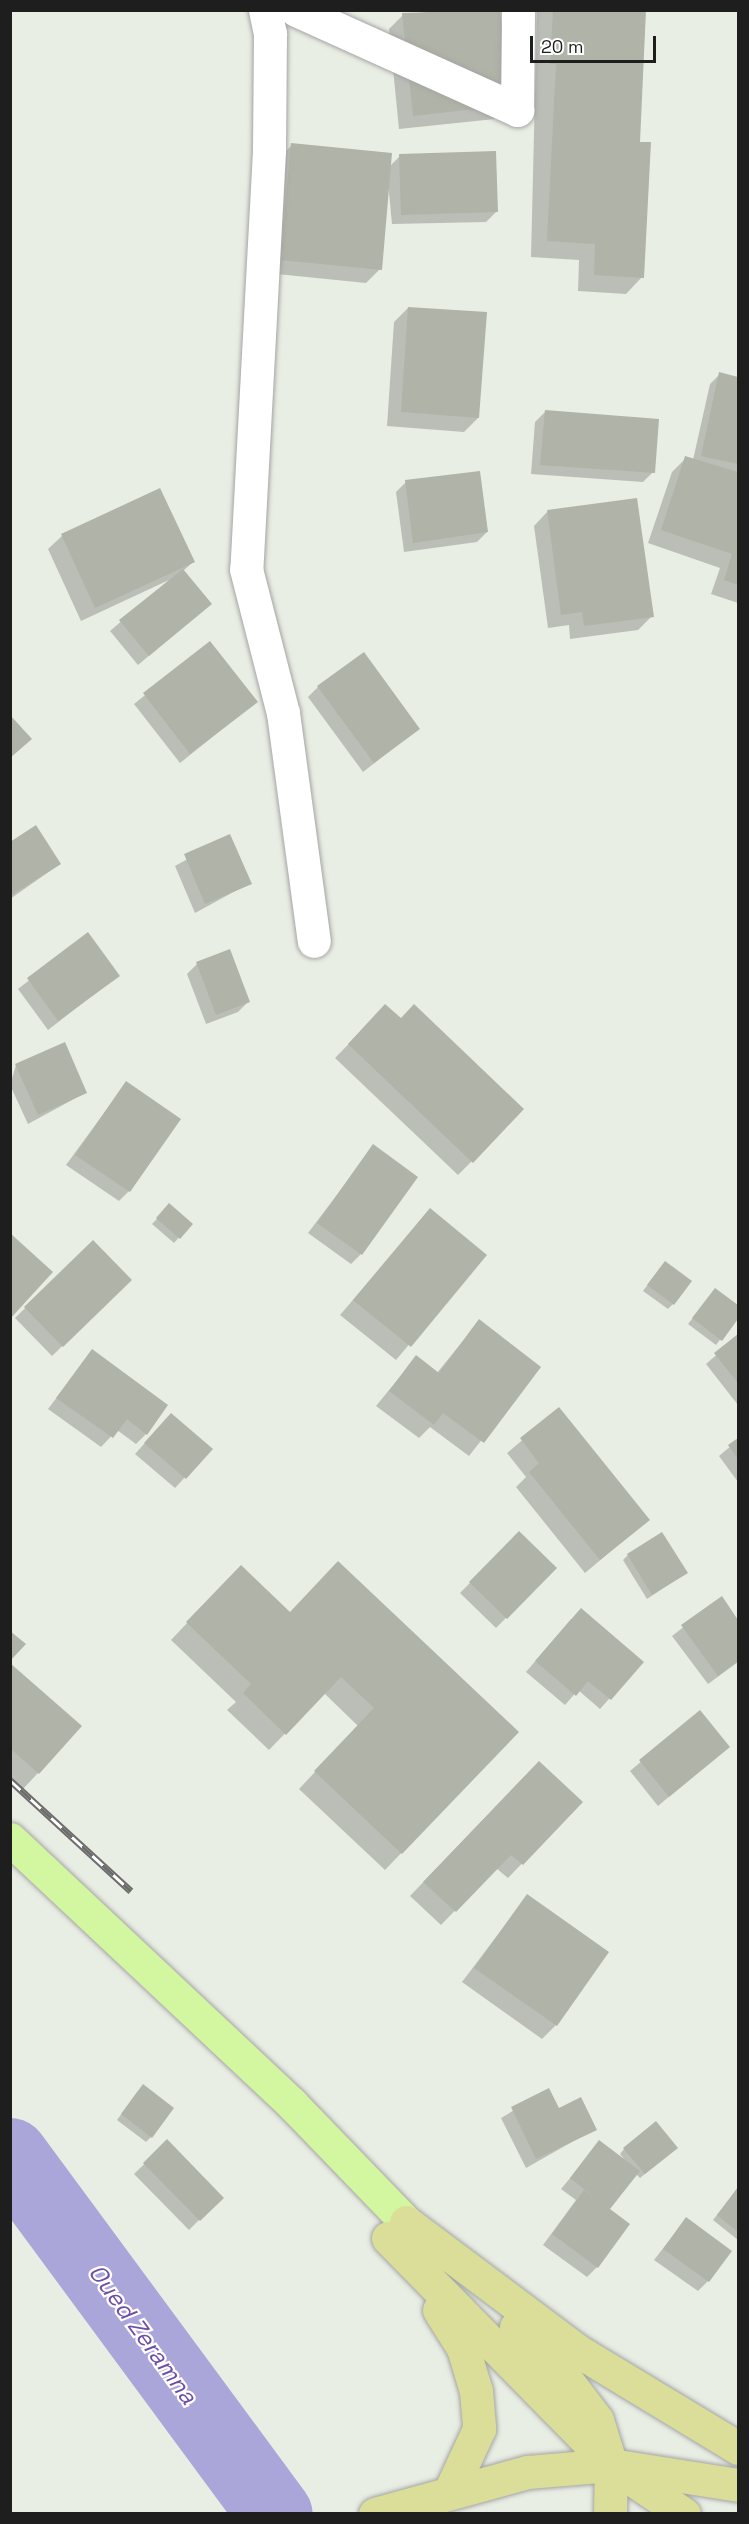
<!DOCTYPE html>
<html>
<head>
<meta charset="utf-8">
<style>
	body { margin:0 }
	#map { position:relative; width:749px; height:2524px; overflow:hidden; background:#e9eee4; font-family:"Space Grotesk",sans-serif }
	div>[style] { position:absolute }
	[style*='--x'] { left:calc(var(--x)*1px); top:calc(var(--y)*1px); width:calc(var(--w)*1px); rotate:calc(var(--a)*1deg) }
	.shadow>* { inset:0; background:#0003 }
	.river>* { height:75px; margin:-37.5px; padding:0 37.5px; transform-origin:37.5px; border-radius:37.5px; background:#aaa6da }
	.building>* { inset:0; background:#b0b3a7 }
	.roads { filter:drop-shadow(0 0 2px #a5a5a5) drop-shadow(0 0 2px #a5a5a5) }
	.minor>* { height:33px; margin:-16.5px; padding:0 16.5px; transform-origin:16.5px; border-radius:16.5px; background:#fff }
	.primary>* { height:33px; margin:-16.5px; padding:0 16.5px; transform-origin:16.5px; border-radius:16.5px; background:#d3f7a0 }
	.trunk>* { height:33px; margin:-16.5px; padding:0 16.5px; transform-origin:16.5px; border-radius:16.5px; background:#dade98 }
	.rail>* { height:7px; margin-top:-3.5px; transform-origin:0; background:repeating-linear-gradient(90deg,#fff 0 14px,#6c6c6c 0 28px); box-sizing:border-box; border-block:2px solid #6c6c6c }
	span { translate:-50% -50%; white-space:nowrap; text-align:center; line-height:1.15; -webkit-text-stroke:4.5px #fff; paint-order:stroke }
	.water-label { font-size:24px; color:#6e4fa8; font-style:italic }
	.frame { position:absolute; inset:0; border:12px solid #1e1e1e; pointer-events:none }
	.scale { position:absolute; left:530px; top:36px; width:126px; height:27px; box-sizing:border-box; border:3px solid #1e1e1e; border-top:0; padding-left:8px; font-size:18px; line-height:21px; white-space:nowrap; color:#1e1e1e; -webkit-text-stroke:4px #fff; paint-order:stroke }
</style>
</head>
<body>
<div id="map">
	<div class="shadow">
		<div style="clip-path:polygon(445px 10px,499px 10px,509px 105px,495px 119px,399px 129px,389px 29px,403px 15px)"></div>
		<div style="clip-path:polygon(537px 10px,644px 10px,638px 143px,642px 277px,626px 294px,578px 291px,579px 260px,531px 257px)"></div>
		<div style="clip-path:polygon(292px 145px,390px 166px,400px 156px,496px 212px,486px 222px,392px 224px,388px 182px,380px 269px,366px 283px,267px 273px,278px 159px)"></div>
		<div style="clip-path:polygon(408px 308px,478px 418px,464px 432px,387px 426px,394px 322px)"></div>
		<div style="clip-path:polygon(720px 374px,738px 378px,738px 603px,711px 594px,720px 568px,648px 543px,672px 472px,686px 458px,693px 460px,710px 384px)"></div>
		<div style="clip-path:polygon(545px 412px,653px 472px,643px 482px,531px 474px,535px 422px)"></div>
		<div style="clip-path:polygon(406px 482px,487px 532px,477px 542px,404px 552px,396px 492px)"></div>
		<div style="clip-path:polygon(159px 490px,193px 562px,183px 571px,210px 604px,138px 665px,110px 631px,169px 580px,81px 621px,48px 549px,62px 536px)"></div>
		<div style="clip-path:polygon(547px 512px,652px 616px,638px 630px,570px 639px,569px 625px,548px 628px,534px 526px)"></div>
		<div style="clip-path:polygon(210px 643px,256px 702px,180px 763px,134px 704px)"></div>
		<div style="clip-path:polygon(318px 687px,418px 729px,363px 772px,308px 697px)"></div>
		<div style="clip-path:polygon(229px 836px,250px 883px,195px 913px,175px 866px)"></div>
		<div style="clip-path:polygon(10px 843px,60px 864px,10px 899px)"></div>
		<div style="clip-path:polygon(88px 934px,118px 976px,48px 1030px,18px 989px)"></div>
		<div style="clip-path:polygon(197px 964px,248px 1002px,238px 1012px,206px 1024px,187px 974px)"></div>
		<div style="clip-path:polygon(372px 1020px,472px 1161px,458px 1175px,335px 1058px)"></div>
		<div style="clip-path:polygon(16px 1065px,85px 1093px,28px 1124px,10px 1085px)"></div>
		<div style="clip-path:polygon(126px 1083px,129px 1191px,119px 1201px,66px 1165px)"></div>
		<div style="clip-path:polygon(374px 1146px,361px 1254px,351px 1264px,308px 1233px)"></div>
		<div style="clip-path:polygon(170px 1205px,191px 1224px,174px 1243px,152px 1224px)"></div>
		<div style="clip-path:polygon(430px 1210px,485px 1255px,396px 1360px,340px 1315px)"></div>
		<div style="clip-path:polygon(93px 1242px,130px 1280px,52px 1356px,15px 1318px)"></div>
		<div style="clip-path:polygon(660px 1268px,673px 1304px,668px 1309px,643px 1291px)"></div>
		<div style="clip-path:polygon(715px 1290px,738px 1307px,738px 1316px,716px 1345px,688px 1324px)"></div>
		<div style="clip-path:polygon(479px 1321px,539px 1367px,469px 1456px,430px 1427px,419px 1438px,376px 1406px,416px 1357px,437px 1373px)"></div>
		<div style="clip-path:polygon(738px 1336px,738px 1405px,706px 1364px)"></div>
		<div style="clip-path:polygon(92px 1351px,146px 1434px,136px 1444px,117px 1430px,101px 1447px,48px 1409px)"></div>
		<div style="clip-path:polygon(559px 1409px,648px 1520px,585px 1573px,516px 1487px,526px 1477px,507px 1453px)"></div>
		<div style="clip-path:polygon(161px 1425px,211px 1449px,175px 1488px,135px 1454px)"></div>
		<div style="clip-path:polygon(738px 1440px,738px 1482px,719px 1456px)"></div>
		<div style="clip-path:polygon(519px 1533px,555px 1568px,496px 1628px,460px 1593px)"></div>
		<div style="clip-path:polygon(628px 1555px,686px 1573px,647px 1599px,623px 1560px)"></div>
		<div style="clip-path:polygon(224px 1584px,289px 1614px,517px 1732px,385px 1870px,299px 1789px,358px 1726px,324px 1693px,269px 1750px,227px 1710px,236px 1702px,171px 1640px)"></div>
		<div style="clip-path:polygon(721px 1598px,738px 1622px,738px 1662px,708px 1684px,672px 1636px)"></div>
		<div style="clip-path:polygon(571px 1619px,642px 1662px,600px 1709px,578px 1690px,565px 1705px,526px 1672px)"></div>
		<div style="clip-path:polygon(10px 1665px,38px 1773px,22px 1790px,10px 1779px)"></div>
		<div style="clip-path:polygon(700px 1712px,728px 1747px,658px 1806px,630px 1771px)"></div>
		<div style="clip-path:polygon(525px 1776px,581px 1802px,508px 1878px,496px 1868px,441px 1925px,410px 1896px)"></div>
		<div style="clip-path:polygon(527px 1896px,556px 2025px,542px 2039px,462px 1982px)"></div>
		<div style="clip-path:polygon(548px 2090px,558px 2110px,595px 2129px,526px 2168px,501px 2118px)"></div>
		<div style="clip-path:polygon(138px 2091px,151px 2137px,146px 2142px,117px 2120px)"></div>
		<div style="clip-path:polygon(167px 2142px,221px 2198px,189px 2230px,134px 2174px)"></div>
		<div style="clip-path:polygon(600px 2142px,625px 2160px,620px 2154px,624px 2149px,672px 2152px,640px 2178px,636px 2174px,608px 2210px,597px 2267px,587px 2277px,543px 2245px,576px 2200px,561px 2189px)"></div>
		<div style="clip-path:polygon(738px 2188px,738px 2240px,713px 2220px)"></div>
		<div style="clip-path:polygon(686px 2219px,708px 2281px,698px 2291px,654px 2260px)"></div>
	</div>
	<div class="river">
		<div style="--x:10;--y:2155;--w:446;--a:53.6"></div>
	</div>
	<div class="building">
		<div style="clip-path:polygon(500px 10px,511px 105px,413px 116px,402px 13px)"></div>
		<div style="clip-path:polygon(553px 10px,646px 10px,640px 142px,651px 142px,644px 278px,594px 275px,595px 244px,547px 241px,556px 64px,550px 64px)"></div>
		<div style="clip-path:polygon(291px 143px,392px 153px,382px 270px,280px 260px)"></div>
		<div style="clip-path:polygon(496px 151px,498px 212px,401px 215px,399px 154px)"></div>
		<div style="clip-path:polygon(408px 307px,487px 312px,479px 418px,401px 412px)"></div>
		<div style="clip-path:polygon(719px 372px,738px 377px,738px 464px,701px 456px)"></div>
		<div style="clip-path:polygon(545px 410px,659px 419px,655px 473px,540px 465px)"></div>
		<div style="clip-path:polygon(685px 456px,738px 472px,738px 585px,724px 580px,732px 554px,661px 530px)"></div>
		<div style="clip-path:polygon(480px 471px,488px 532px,413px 543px,405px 480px)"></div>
		<div style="clip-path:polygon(160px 488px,195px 562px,95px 608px,61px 534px)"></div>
		<div style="clip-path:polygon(637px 498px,654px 617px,584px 626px,582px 612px,561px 615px,547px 510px)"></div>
		<div style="clip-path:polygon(183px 569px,212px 604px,149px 656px,119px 620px)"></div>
		<div style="clip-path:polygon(210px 641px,258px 702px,190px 754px,143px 693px)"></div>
		<div style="clip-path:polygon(364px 652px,420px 729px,374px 763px,317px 686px)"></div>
		<div style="clip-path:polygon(10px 715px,32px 739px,10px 758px)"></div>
		<div style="clip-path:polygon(36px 825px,61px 864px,10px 896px,10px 842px)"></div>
		<div style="clip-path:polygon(230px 834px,252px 884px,205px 904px,184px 854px)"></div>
		<div style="clip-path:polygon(88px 932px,120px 976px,58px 1021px,27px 978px)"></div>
		<div style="clip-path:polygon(230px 949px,250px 1002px,216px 1015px,196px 962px)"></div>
		<div style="clip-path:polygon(385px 1004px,401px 1018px,414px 1004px,524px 1109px,473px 1163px,348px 1044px)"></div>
		<div style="clip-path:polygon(65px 1042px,87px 1093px,38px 1115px,15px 1064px)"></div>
		<div style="clip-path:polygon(126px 1081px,181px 1119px,130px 1192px,75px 1155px)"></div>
		<div style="clip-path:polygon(373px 1144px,418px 1177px,362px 1255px,317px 1223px)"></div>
		<div style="clip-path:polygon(169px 1203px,193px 1224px,180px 1239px,156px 1218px)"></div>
		<div style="clip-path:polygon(430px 1208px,487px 1255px,411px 1347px,353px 1300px)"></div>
		<div style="clip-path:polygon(10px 1233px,53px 1272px,10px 1319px)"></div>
		<div style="clip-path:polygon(93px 1240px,132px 1280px,63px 1347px,24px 1307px)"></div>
		<div style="clip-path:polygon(665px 1261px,692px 1281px,674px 1305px,647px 1285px)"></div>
		<div style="clip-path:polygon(715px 1288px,738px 1305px,738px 1319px,722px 1341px,692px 1318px)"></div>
		<div style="clip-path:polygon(479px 1319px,541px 1367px,484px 1443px,443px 1413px,434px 1425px,389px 1391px,416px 1355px,439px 1373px)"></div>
		<div style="clip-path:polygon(738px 1334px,738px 1383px,714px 1353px)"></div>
		<div style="clip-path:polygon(92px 1349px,168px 1405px,147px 1435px,127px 1419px,113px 1438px,56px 1398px)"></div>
		<div style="clip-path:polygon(559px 1407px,650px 1520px,600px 1560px,529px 1472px,539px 1463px,520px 1438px)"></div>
		<div style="clip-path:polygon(171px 1413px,213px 1449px,186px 1479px,144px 1443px)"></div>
		<div style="clip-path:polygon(738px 1438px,738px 1459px,728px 1445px)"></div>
		<div style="clip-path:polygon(519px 1531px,557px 1568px,507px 1619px,469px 1582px)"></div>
		<div style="clip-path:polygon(662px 1532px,688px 1573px,652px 1595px,627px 1554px)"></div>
		<div style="clip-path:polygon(338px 1561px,519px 1732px,402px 1854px,314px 1771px,374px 1708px,341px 1677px,286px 1735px,243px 1693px,251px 1684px,186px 1622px,241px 1565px,290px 1612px)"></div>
		<div style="clip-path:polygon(722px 1596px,738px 1620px,738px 1661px,718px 1676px,681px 1625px)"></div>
		<div style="clip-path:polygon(581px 1608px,644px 1662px,611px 1700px,588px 1681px,576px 1696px,535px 1661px)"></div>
		<div style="clip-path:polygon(10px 1631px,26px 1644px,10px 1661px)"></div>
		<div style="clip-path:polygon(10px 1663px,82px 1726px,39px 1774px,10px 1748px)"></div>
		<div style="clip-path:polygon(700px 1710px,730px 1747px,669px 1797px,639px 1760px)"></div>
		<div style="clip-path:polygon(539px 1761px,583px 1802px,523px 1865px,511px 1855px,456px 1912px,423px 1882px)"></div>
		<div style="clip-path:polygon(527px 1894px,609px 1952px,557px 2026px,474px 1968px)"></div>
		<div style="clip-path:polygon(143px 2084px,174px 2108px,152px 2138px,121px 2114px)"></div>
		<div style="clip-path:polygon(549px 2088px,559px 2108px,581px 2097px,597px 2130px,536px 2159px,511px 2107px)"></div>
		<div style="clip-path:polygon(656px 2121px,678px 2148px,645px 2174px,623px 2148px)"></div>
		<div style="clip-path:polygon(167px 2139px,224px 2198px,200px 2221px,143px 2163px)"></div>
		<div style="clip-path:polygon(599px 2140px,640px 2171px,610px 2209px,630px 2224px,598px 2268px,552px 2234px,584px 2190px,598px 2200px,570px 2178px)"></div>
		<div style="clip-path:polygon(738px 2187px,738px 2232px,717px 2215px)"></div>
		<div style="clip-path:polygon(686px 2217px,732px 2251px,709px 2282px,663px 2249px)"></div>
	</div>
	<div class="roads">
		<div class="minor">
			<div style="--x:265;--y:10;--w:25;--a:78"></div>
			<div style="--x:270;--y:34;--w:117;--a:90.5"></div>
			<div style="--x:269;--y:151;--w:419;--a:93.1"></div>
			<div style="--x:246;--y:569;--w:149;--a:75.6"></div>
			<div style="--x:283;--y:713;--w:230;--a:82.3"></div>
			<div style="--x:296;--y:10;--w:243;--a:24.3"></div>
			<div style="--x:517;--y:110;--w:100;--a:-89.4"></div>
		</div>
		<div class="primary">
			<div style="--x:10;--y:1839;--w:387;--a:43.2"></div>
			<div style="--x:292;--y:2104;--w:164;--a:46"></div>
		</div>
		<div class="trunk">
			<div style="--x:406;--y:2222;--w:215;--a:36.9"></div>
			<div style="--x:578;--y:2351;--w:187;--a:31.2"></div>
			<div style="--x:388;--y:2238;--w:318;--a:45.5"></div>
			<div style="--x:611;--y:2465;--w:88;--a:33.9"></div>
			<div style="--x:439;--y:2310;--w:45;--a:57.7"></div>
			<div style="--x:463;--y:2348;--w:45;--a:73.2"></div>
			<div style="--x:476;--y:2391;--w:38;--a:85"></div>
			<div style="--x:479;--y:2429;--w:66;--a:115"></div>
			<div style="--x:516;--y:2327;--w:50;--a:43.4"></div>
			<div style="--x:552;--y:2361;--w:74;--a:52.7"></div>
			<div style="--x:597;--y:2420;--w:47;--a:72.7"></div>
			<div style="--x:611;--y:2465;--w:49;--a:91.2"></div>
			<div style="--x:375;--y:2514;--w:159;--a:-15.4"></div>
			<div style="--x:528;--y:2472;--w:83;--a:-4.8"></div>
			<div style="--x:611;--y:2465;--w:129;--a:8.9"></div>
		</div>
	</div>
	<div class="rail">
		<div style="--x:10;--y:1780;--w:164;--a:42.5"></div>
	</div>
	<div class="water-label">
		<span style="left:143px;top:2334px;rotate:54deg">Oued Zeramna</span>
	</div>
	<div class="frame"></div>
	<div class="scale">20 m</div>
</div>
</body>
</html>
